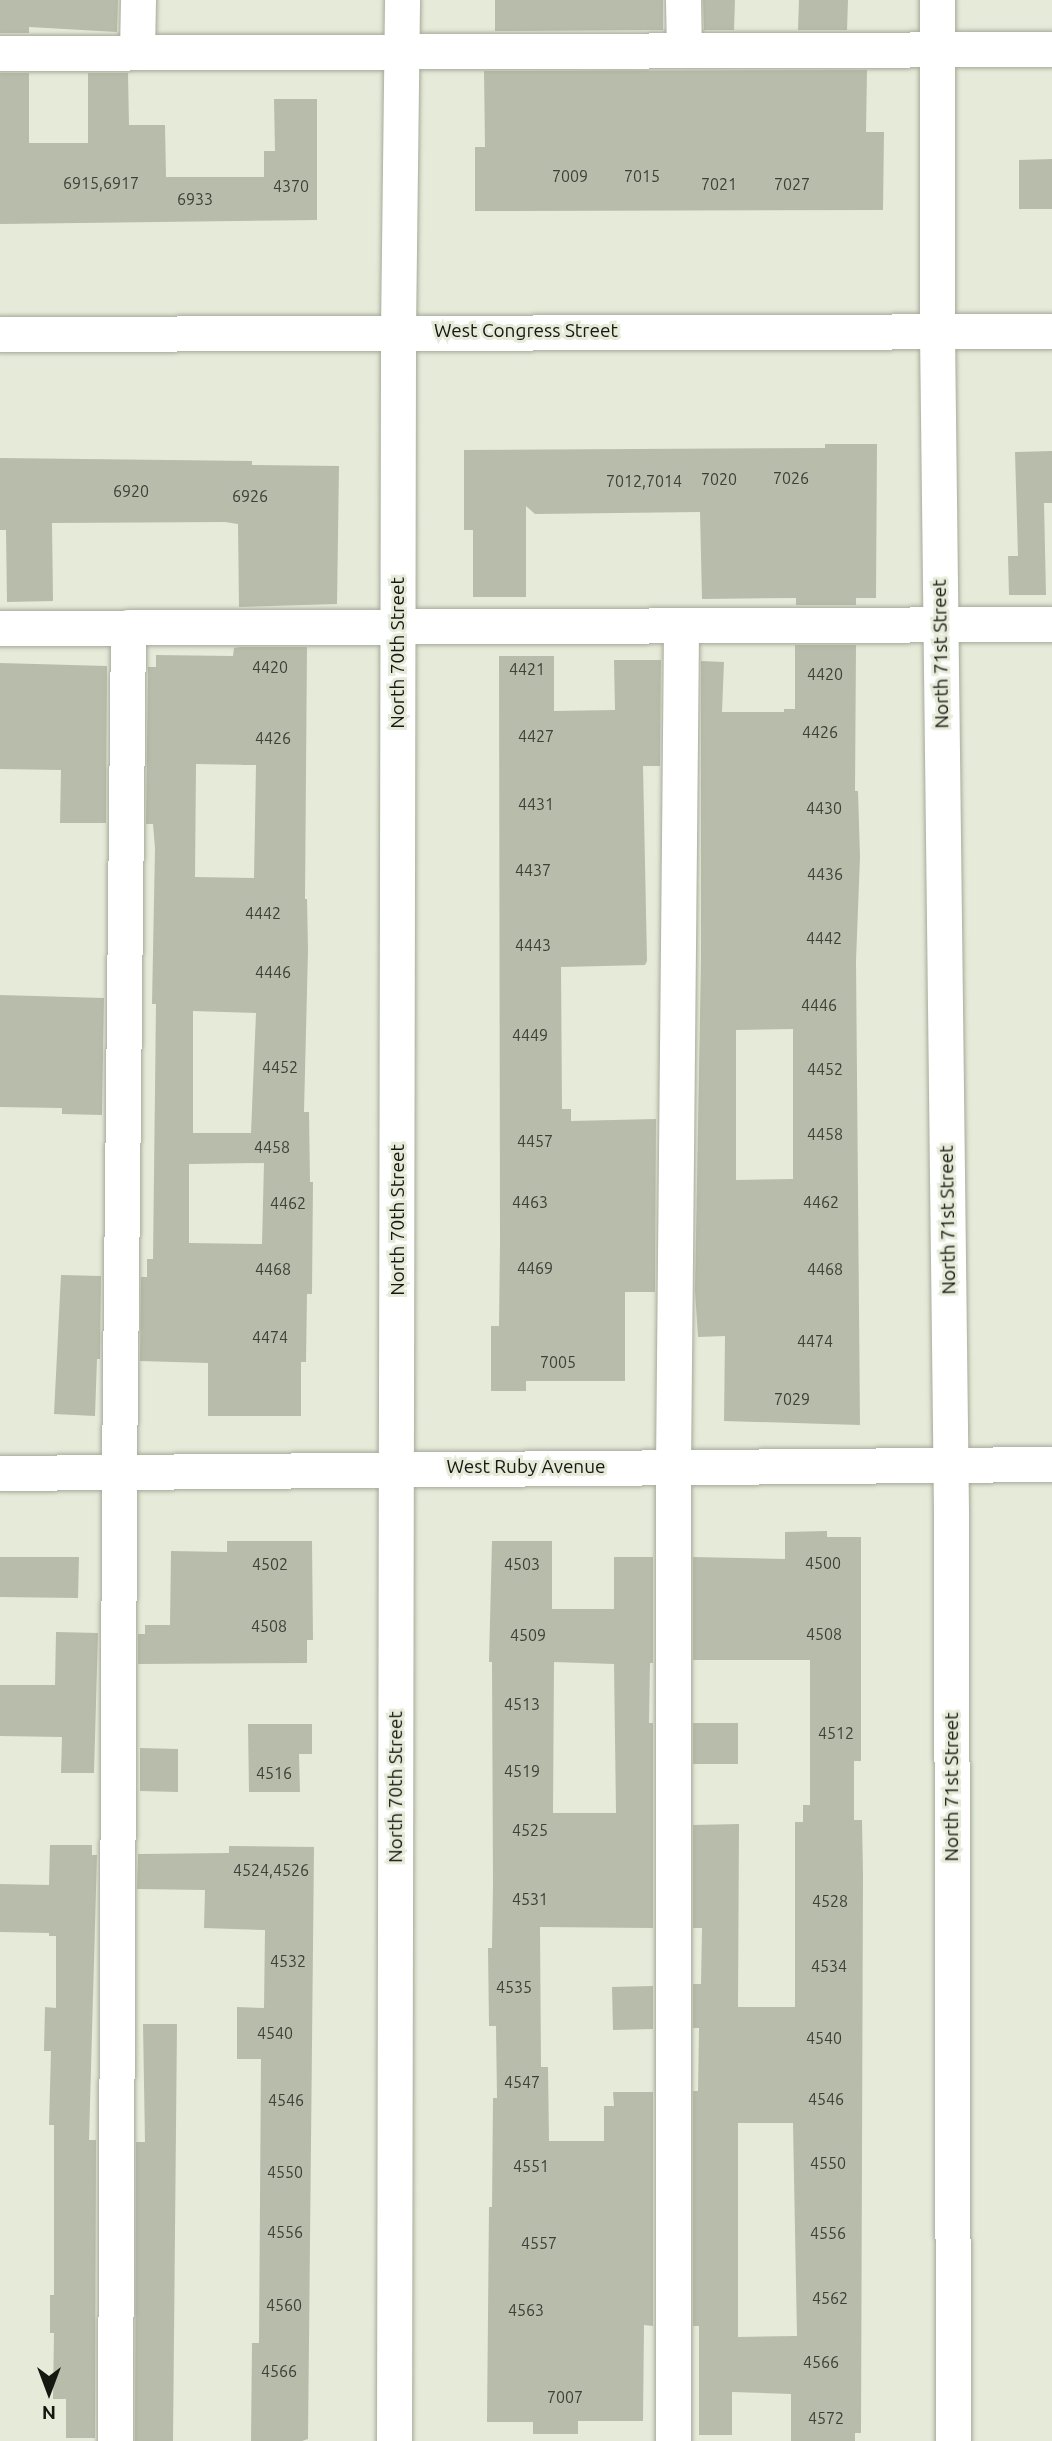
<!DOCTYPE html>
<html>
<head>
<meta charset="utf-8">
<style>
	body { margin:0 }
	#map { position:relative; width:1052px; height:2441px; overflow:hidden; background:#e6ead9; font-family:Ubuntu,sans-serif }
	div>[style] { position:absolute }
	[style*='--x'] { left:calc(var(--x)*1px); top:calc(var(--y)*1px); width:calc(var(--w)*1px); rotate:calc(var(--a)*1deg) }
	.building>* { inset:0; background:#b8bcab }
	.roads { filter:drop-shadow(0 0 2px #a6aa9a) drop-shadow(0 0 2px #a6aa9a) }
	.minor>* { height:35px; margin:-17.5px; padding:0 17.5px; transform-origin:17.5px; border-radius:17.5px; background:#fff }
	span { translate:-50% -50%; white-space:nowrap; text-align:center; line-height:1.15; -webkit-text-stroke:6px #e6ead9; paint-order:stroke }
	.number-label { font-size:16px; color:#3e4038 }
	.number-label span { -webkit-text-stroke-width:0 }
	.street-label { font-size:19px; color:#161711 }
	.north { position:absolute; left:14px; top:2357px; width:70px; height:70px; -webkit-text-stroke:5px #e6ead9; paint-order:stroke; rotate:180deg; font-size:19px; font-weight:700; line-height:28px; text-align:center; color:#161711 }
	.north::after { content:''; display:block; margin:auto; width:24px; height:32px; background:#161711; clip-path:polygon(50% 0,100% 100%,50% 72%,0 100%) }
</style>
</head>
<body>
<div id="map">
	<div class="building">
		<div style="clip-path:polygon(0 0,118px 0,117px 32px,29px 27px,29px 33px,0 33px)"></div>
		<div style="clip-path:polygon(495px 0,663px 0,663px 30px,495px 31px)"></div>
		<div style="clip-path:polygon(703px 0,735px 0,734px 30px,704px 30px)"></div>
		<div style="clip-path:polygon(799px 0,848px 0,847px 30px,798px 30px)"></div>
		<div style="clip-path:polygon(867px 70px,866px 132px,884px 132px,883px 210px,475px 211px,475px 147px,485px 147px,484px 71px)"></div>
		<div style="clip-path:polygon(0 73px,29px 73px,29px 143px,88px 143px,88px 73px,128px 73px,129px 125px,165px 125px,166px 177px,264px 177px,264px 151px,275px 151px,274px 99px,317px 99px,317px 220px,0 224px)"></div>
		<div style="clip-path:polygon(1052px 159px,1052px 209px,1019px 209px,1019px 160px)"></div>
		<div style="clip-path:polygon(825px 444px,877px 444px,876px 598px,856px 598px,856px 605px,796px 605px,796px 598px,702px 599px,700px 512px,535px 514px,526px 506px,526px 597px,473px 597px,473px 530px,464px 530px,464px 450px,825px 448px)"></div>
		<div style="clip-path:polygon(1052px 451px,1052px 503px,1044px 503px,1046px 595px,1009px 595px,1008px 556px,1018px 556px,1015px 452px)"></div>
		<div style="clip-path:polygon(0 458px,252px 461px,252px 465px,339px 466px,337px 604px,239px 607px,238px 524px,225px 522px,52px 523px,53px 601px,7px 602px,6px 530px,0 530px)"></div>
		<div style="clip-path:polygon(evenodd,795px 645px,856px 645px,855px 791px,858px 791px,860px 857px,856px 961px,860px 1425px,724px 1421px,725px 1336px,698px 1337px,695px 1291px,701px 960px,701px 661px,724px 662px,722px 712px,784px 712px,784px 709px,795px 709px,795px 645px,793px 1029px,793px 1179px,736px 1180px,736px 1030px,793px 1029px)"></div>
		<div style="clip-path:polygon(evenodd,240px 647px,307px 647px,305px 899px,307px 899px,308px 950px,304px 1112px,309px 1112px,310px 1182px,313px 1182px,312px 1294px,307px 1294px,306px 1362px,301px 1362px,301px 1416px,208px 1416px,208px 1363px,140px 1361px,141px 1277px,147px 1277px,147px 1259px,153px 1259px,156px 1004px,152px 1004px,155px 848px,153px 824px,146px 824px,148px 667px,156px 667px,156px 655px,233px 656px,234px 648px,240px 647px,196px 764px,256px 765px,254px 878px,195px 877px,196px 764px,240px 647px,193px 1011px,256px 1013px,251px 1133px,193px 1133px,193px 1011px,240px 647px,264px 1163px,262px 1244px,189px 1243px,189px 1164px,264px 1163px)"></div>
		<div style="clip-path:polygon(499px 656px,554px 656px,554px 711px,615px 710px,614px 660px,661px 660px,660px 766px,643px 766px,647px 961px,645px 965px,561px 967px,562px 1109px,571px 1109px,571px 1121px,656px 1119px,655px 1292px,625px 1292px,625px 1381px,526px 1381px,526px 1391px,491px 1391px,491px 1326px,499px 1326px,500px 1243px)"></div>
		<div style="clip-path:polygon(0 663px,107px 666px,106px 823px,60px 823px,61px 770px,0 769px)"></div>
		<div style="clip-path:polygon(0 995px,104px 998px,102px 1115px,62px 1114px,62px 1108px,0 1107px)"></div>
		<div style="clip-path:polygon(61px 1275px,101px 1276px,100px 1359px,97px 1359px,95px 1416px,54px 1414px)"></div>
		<div style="clip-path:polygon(evenodd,827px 1531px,827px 1537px,861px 1537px,861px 1761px,854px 1761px,854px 1820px,862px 1820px,863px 1875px,861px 2433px,855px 2433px,855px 2441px,791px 2441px,791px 2394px,732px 2392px,732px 2435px,699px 2435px,699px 2326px,693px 2326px,693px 2091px,698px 2091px,699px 2028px,693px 2028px,693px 1984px,701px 1984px,702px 1928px,693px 1928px,693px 1825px,739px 1824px,738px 2007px,795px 2007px,795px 1822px,803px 1822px,803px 1805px,810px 1805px,810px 1660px,693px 1660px,693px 1557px,785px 1559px,785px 1532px,827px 1531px,738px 2123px,793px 2123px,797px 2336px,738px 2337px,738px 2123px)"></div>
		<div style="clip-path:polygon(227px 1541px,312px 1541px,313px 1640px,307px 1640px,307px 1663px,138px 1664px,138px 1634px,145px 1634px,145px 1625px,170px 1625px,171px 1551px,227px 1552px)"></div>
		<div style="clip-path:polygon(evenodd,492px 1541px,552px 1541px,552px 1609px,614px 1609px,614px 1557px,653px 1557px,653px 1663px,650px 1663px,649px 1723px,653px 1723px,653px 1928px,540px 1927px,541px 2067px,548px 2067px,549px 2141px,604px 2141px,604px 2106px,614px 2106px,613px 2092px,653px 2092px,653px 2326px,644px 2325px,643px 2421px,578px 2421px,578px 2434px,533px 2434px,533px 2422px,487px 2422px,489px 2207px,492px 2207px,493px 2098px,497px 2098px,496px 2026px,489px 2026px,488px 1948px,492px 1948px,493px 1883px,492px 1662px,489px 1662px,492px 1541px,554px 1662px,614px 1664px,616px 1813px,553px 1813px,554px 1662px)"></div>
		<div style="clip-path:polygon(0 1557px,79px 1557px,78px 1598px,0 1597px)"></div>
		<div style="clip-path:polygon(56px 1632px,98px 1633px,94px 1773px,61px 1773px,62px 1737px,0 1736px,0 1685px,55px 1685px)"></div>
		<div style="clip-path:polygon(693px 1723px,738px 1723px,738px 1764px,693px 1764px)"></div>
		<div style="clip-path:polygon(248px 1724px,312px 1724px,312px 1754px,299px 1754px,300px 1792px,249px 1792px)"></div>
		<div style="clip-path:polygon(140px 1748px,178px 1749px,178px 1792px,140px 1791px)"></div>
		<div style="clip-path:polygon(50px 1845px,92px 1845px,92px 1855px,97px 1855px,89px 2140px,96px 2140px,95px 2438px,66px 2438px,66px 2399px,53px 2399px,54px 2333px,50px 2333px,50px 2295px,54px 2295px,54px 2125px,49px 2125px,51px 2051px,44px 2051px,45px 2007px,56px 2008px,56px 1936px,49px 1936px,49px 1933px,0 1932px,0 1884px,49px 1885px)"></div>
		<div style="clip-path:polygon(229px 1846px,314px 1847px,308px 2439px,302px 2441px,251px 2441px,252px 2343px,259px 2343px,261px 2059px,237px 2059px,237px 2007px,264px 2008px,265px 1930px,204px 1928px,205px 1890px,137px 1889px,138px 1854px,229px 1853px)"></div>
		<div style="clip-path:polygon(653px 1986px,653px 2029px,613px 2030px,612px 1987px)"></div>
		<div style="clip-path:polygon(143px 2024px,177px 2024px,173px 2441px,135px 2441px,136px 2142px,145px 2142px)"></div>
	</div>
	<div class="roads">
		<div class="minor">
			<div style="--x:683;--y:0;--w:50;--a:88.9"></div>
			<div style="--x:937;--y:0;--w:332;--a:90"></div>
			<div style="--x:937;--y:332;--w:1187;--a:89.32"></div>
			<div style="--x:951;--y:1519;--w:922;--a:89.88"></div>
			<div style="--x:137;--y:52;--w:52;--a:-88.9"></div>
			<div style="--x:0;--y:53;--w:1052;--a:-0.22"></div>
			<div style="--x:0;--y:334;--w:1052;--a:-0.16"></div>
			<div style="--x:0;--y:628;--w:1052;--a:-0.22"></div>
			<div style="--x:0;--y:1473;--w:1052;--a:-0.49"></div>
			<div style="--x:115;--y:2441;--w:969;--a:-89.76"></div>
			<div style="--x:119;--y:1472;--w:845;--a:-89.39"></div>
			<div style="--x:394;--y:2441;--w:2110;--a:-89.89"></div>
			<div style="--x:398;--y:331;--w:331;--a:-89.3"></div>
			<div style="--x:673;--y:2441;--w:975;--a:-90"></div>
			<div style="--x:673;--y:1466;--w:841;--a:-89.45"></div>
		</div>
	</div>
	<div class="number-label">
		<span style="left:570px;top:176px">7009</span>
		<span style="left:642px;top:176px">7015</span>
		<span style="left:101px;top:183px">6915,6917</span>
		<span style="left:719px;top:184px">7021</span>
		<span style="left:792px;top:184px">7027</span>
		<span style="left:291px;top:186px">4370</span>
		<span style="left:195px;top:199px">6933</span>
		<span style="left:791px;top:478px">7026</span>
		<span style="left:719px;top:479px">7020</span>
		<span style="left:644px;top:481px">7012,7014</span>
		<span style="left:131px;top:491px">6920</span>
		<span style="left:250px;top:496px">6926</span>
		<span style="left:270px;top:667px">4420</span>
		<span style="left:527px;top:669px">4421</span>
		<span style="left:825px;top:674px">4420</span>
		<span style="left:820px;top:732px">4426</span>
		<span style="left:536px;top:736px">4427</span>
		<span style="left:273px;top:738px">4426</span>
		<span style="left:536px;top:804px">4431</span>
		<span style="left:824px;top:808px">4430</span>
		<span style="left:533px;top:870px">4437</span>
		<span style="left:825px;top:874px">4436</span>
		<span style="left:263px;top:913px">4442</span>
		<span style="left:824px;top:938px">4442</span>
		<span style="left:533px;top:945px">4443</span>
		<span style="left:273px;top:972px">4446</span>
		<span style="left:819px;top:1005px">4446</span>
		<span style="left:530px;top:1035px">4449</span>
		<span style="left:280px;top:1067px">4452</span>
		<span style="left:825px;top:1069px">4452</span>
		<span style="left:825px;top:1134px">4458</span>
		<span style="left:535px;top:1141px">4457</span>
		<span style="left:272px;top:1147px">4458</span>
		<span style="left:530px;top:1202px">4463</span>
		<span style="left:821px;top:1202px">4462</span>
		<span style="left:288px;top:1203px">4462</span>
		<span style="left:535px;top:1268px">4469</span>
		<span style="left:273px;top:1269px">4468</span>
		<span style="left:825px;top:1269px">4468</span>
		<span style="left:270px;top:1337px">4474</span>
		<span style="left:815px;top:1341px">4474</span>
		<span style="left:558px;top:1362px">7005</span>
		<span style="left:792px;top:1399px">7029</span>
		<span style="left:823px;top:1563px">4500</span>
		<span style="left:270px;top:1564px">4502</span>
		<span style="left:522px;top:1564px">4503</span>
		<span style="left:269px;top:1626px">4508</span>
		<span style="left:824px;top:1634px">4508</span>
		<span style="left:528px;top:1635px">4509</span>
		<span style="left:522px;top:1704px">4513</span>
		<span style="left:836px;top:1733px">4512</span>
		<span style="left:522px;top:1771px">4519</span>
		<span style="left:274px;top:1773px">4516</span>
		<span style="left:530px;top:1830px">4525</span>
		<span style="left:271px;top:1870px">4524,4526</span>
		<span style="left:530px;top:1899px">4531</span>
		<span style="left:830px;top:1901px">4528</span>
		<span style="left:288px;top:1961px">4532</span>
		<span style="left:829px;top:1966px">4534</span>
		<span style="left:514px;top:1987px">4535</span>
		<span style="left:275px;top:2033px">4540</span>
		<span style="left:824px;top:2038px">4540</span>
		<span style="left:522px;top:2082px">4547</span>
		<span style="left:826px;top:2099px">4546</span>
		<span style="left:286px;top:2100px">4546</span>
		<span style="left:828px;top:2163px">4550</span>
		<span style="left:531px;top:2166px">4551</span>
		<span style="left:285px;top:2172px">4550</span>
		<span style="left:285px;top:2232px">4556</span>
		<span style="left:828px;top:2233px">4556</span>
		<span style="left:539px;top:2243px">4557</span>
		<span style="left:830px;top:2298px">4562</span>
		<span style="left:284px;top:2305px">4560</span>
		<span style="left:526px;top:2310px">4563</span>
		<span style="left:821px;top:2362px">4566</span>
		<span style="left:279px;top:2371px">4566</span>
		<span style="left:565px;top:2397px">7007</span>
		<span style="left:826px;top:2418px">4572</span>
	</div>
	<div class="street-label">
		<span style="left:526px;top:331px">West Congress Street</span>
		<span style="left:398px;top:653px;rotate:-90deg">North 70th Street</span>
		<span style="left:941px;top:654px;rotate:-91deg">North 71st Street</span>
		<span style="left:398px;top:1220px;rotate:-90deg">North 70th Street</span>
		<span style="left:948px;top:1220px;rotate:-91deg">North 71st Street</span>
		<span style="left:526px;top:1467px">West Ruby Avenue</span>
		<span style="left:396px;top:1787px;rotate:-90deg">North 70th Street</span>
		<span style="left:952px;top:1787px;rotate:-90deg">North 71st Street</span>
	</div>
	<div class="north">N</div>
</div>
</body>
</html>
